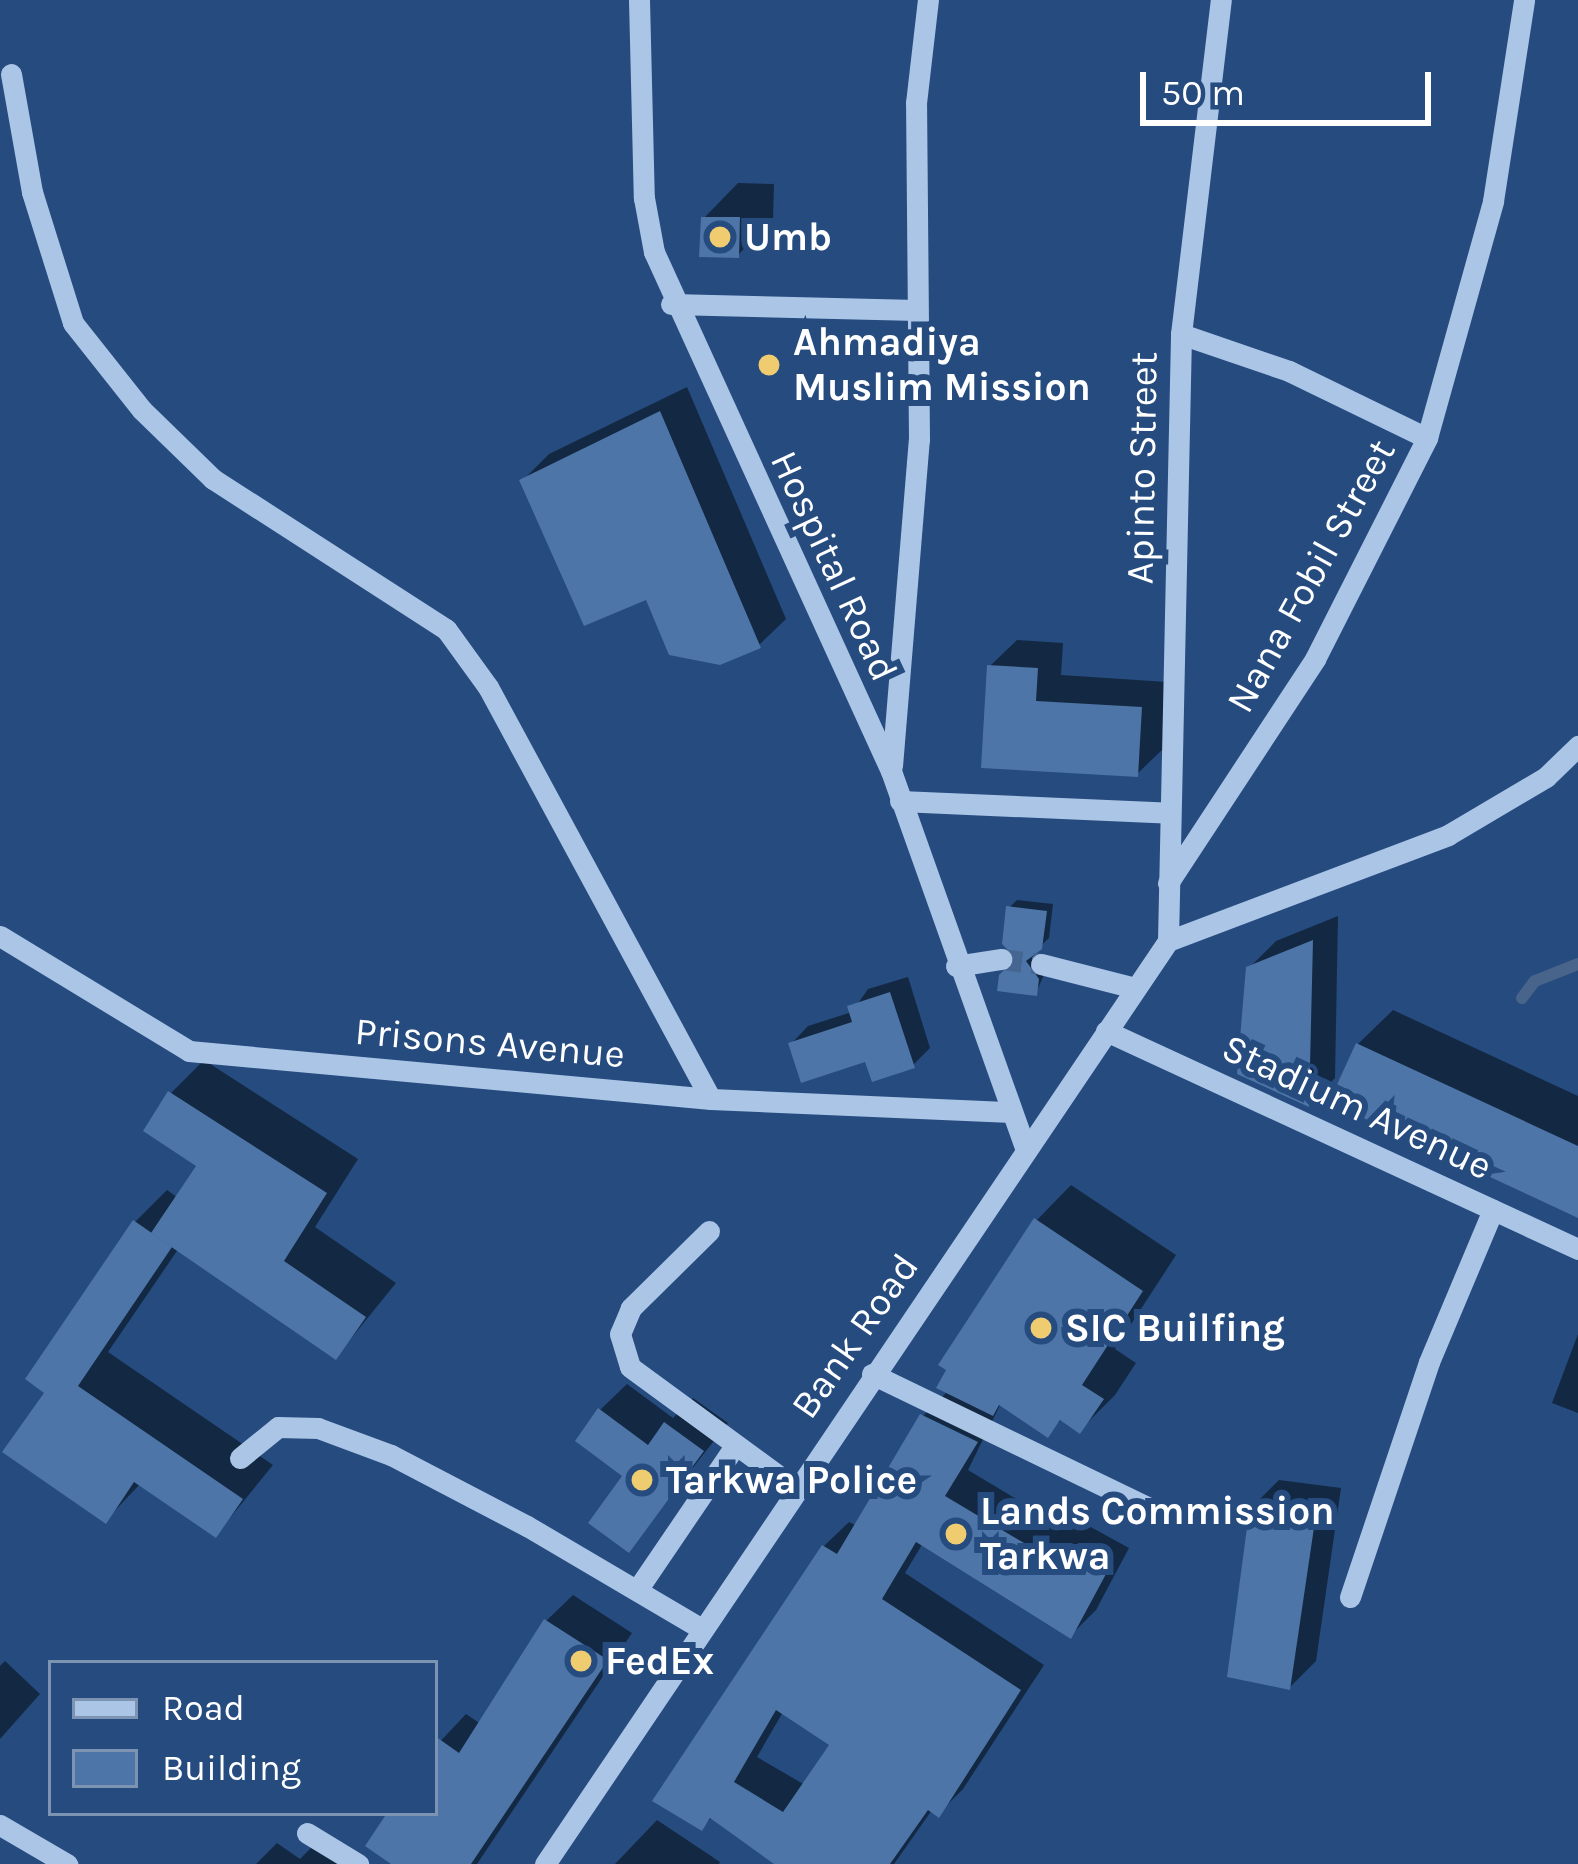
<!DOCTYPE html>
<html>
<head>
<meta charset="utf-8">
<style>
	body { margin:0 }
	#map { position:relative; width:1578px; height:1864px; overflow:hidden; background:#254b7f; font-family:Karla,sans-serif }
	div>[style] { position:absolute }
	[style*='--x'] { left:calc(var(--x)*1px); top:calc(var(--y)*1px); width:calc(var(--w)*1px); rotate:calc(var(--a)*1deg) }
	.shadow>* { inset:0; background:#0007 }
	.stream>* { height:12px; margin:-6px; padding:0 6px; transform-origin:6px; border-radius:6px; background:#49648a }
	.building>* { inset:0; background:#4d75a7 }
	.minor-tunnel>* { height:21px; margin-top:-10.5px; transform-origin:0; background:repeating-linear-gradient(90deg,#466692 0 21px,transparent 0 31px) }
	.minor>* { height:21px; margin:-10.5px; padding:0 10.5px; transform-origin:10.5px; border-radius:10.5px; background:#abc5e6 }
	.dots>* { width:33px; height:33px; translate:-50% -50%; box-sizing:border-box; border:6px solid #254b7f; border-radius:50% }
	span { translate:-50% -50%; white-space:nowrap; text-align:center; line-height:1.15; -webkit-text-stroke:12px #254b7f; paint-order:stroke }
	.poi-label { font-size:39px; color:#fff; font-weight:700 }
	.left { translate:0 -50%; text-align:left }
	.street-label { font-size:39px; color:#fff }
	.legend { position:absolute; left:48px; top:1660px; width:390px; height:156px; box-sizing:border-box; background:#254b7f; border:3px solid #7c93b2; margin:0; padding:15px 21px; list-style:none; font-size:36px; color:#fff }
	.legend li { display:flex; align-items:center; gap:24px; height:60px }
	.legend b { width:60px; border:3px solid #7c93b2 }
	.scale { position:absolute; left:1140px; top:72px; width:291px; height:54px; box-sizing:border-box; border:6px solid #fff; border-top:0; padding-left:15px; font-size:36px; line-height:42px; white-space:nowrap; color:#fff; -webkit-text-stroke:9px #254b7f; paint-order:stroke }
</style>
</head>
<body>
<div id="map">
	<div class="shadow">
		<div style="clip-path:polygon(738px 183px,774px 184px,773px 220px,738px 255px,704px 218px)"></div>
		<div style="clip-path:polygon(687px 387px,786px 619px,759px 645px,648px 596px,522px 481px,549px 454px)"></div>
		<div style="clip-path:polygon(1017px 640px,1063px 643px,1061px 675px,1167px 682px,1164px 748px,1137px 774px,985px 765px,990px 666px)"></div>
		<div style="clip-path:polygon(1017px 900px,1053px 904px,1049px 938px,1033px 953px,1046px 970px,1036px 993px,1009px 908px)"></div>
		<div style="clip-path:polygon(1338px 916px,1335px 1078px,1309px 1104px,1249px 968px,1276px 941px)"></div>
		<div style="clip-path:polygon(908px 977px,930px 1048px,913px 1065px,791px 1044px,808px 1026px,852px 1012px,868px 989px)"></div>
		<div style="clip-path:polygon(1393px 1010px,1578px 1096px,1578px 1215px,1358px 1044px)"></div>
		<div style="clip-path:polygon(204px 1060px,358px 1159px,315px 1227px,396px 1283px,336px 1357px,179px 1248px,108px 1352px,273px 1465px,216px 1535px,141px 1483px,106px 1520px,48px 1392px,135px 1222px,167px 1190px,178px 1198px,201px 1165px,171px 1093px)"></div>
		<div style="clip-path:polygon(evenodd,1071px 1185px,1176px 1255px,1115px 1349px,1136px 1363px,1115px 1395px,1080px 1430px,1063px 1418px,1047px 1434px,1001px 1403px,968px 1470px,1068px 1530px,1078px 1520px,1129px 1548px,1096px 1610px,1071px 1635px,923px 1543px,905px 1573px,1044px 1665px,963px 1789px,938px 1814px,932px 1810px,894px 1864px,780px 1864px,713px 1816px,702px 1828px,824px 1546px,849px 1522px,855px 1525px,923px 1416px,948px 1391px,1037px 1220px,1071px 1185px,783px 1712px,834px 1745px,805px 1785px,757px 1757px,783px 1712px)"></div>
		<div style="clip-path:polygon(1578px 1334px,1578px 1413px,1552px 1403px)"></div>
		<div style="clip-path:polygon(627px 1384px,673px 1418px,693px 1398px,728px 1423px,629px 1549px,626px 1475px,600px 1410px)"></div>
		<div style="clip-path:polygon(1279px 1480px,1341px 1488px,1316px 1661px,1290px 1687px,1253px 1506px)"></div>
		<div style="clip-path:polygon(573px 1595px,632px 1633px,477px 1864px,396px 1864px,391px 1813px,435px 1813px,435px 1747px,466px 1714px,481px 1724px,546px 1621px)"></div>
		<div style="clip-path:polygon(5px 1661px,40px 1694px,0 1739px,0 1666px)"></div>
		<div style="clip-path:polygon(657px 1820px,720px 1862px,719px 1864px,615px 1864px)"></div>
		<div style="clip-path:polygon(317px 1842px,350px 1864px,256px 1864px,277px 1843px,300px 1859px)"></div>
	</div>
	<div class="stream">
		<div style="--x:1522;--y:998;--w:21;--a:-53"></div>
		<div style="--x:1535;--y:981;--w:46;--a:-21.6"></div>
	</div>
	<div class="building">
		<div style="clip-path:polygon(701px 217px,740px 217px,739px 258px,699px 257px)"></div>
		<div style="clip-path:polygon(660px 411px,761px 648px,720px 665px,669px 655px,646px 600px,584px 626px,519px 480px)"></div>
		<div style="clip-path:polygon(987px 665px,1038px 668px,1036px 701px,1142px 707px,1138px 777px,981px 768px)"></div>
		<div style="clip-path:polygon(1006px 906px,1047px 911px,1042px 949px,1026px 961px,1039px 979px,1037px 996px,997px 991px,999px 975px,1016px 958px,1002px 944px)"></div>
		<div style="clip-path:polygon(1313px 940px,1309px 1107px,1237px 1074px,1246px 967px)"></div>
		<div style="clip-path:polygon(890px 992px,915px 1068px,872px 1082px,865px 1062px,801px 1083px,788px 1043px,852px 1022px,847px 1006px)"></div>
		<div style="clip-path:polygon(1356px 1043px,1578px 1146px,1578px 1218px,1329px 1102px)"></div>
		<div style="clip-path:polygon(168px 1091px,327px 1193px,284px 1261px,366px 1317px,336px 1360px,151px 1233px,196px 1166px,143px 1131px)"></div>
		<div style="clip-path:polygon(1034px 1218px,1143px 1291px,1082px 1385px,1104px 1399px,1080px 1434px,1060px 1420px,1048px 1438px,999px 1405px,993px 1416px,936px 1388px,946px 1370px,938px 1365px)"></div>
		<div style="clip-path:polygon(133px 1220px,172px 1247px,78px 1386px,243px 1499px,216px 1538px,134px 1482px,106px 1524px,2px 1452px,44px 1393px,25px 1379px)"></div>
		<div style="clip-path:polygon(598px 1408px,648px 1445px,664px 1422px,704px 1451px,629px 1553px,588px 1523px,622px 1476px,575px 1441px)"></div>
		<div style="clip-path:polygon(evenodd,920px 1414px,978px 1442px,945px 1496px,1044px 1555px,1051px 1543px,1106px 1574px,1071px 1639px,916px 1542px,882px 1599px,1021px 1690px,939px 1818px,928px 1810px,890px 1864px,774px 1864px,710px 1818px,702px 1831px,652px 1801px,822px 1545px,837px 1554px,920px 1414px,776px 1710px,829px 1745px,783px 1812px,734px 1782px,776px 1710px)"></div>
		<div style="clip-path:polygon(1250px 1505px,1316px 1514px,1290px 1690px,1227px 1677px)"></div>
		<div style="clip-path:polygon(544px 1619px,608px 1660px,471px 1864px,391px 1864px,365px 1846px,387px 1813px,435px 1813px,435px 1736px,459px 1753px)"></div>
	</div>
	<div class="minor-tunnel">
		<div style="--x:1001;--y:959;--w:40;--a:7.1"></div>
	</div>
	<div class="minor">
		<div style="--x:639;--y:0;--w:198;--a:88.6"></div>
		<div style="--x:644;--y:198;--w:55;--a:79.5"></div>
		<div style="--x:654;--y:252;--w:571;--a:65.46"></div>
		<div style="--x:891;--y:771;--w:403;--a:70.4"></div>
		<div style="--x:11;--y:74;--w:120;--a:79.9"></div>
		<div style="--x:32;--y:192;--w:137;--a:72.6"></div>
		<div style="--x:73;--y:323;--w:111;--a:51.6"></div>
		<div style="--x:142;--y:410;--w:99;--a:44.2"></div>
		<div style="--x:213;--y:479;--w:277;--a:32.8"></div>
		<div style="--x:446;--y:629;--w:72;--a:54.1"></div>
		<div style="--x:488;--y:687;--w:468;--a:61.6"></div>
		<div style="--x:671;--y:304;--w:246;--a:1.4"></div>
		<div style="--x:1181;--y:334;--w:114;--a:18.9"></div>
		<div style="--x:1289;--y:371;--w:153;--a:25.9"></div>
		<div style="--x:892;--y:766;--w:327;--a:-85.3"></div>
		<div style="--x:919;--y:440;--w:337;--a:-90.5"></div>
		<div style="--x:916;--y:103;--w:104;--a:-83.4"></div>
		<div style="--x:900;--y:801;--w:270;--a:2.5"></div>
		<div style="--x:1168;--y:883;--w:268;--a:-56.7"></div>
		<div style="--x:1315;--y:659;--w:248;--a:-63.1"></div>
		<div style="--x:1427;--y:438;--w:246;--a:-74.4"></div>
		<div style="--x:1493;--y:201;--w:203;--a:-81.2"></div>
		<div style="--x:0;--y:936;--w:221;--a:31.3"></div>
		<div style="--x:189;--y:1051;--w:524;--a:5.25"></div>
		<div style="--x:711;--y:1099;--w:295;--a:2.5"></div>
		<div style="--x:1168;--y:941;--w:607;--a:-88.77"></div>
		<div style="--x:1181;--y:334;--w:336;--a:-83.2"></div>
		<div style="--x:1041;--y:964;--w:97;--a:14.3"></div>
		<div style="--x:956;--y:966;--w:46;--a:-8.8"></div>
		<div style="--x:1106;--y:1031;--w:520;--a:24.79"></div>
		<div style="--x:709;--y:1231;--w:110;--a:135.4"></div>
		<div style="--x:631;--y:1308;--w:28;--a:113"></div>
		<div style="--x:620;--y:1334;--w:34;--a:73"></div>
		<div style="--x:630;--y:1367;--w:203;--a:36.2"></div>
		<div style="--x:872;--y:1374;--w:324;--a:25.8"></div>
		<div style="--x:240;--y:1458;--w:49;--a:-39.2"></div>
		<div style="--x:278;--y:1427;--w:40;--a:1.4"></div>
		<div style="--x:318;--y:1428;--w:78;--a:20.3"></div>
		<div style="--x:391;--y:1455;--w:153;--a:27.6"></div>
		<div style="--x:527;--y:1526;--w:203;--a:30.5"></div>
		<div style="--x:637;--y:1590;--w:174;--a:-55.8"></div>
		<div style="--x:1350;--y:1597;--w:248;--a:-71.4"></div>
		<div style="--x:1429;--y:1362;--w:165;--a:-67.2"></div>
		<div style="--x:0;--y:1825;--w:78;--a:30.2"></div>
		<div style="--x:307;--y:1833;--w:60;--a:31.3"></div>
		<div style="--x:545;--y:1864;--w:1114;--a:-55.98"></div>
		<div style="--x:1168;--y:941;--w:299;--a:-20.7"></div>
		<div style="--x:1448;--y:835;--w:114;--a:-30.6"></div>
		<div style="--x:1546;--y:777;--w:45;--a:-44.1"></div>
	</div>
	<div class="dots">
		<div style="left:720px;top:237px;background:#efcc70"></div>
		<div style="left:769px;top:365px;background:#efcc70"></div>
		<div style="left:1041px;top:1328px;background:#efcc70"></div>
		<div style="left:642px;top:1480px;background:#efcc70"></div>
		<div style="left:956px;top:1534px;background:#efcc70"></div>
		<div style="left:581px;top:1661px;background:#efcc70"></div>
	</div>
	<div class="poi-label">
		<span class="left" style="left:744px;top:237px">Umb</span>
		<span class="left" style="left:793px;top:365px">Ahmadiya<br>Muslim Mission</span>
		<span class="left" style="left:1065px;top:1328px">SIC Builfing</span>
		<span class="left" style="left:666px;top:1480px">Tarkwa Police</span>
		<span class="left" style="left:980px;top:1534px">Lands Commission<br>Tarkwa</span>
		<span class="left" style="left:605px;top:1661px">FedEx</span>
	</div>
	<div class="street-label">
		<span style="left:1142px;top:468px;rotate:-89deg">Apinto Street</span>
		<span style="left:834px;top:566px;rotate:65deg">Hospital Road</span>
		<span style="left:1311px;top:576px;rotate:-61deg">Nana Fobil Street</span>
		<span style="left:490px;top:1043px;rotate:5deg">Prisons Avenue</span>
		<span style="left:1357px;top:1107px;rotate:25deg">Stadium Avenue</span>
		<span style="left:855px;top:1336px;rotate:-55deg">Bank Road</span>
	</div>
	<ul class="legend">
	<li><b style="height:15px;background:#abc5e6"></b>Road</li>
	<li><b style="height:33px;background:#4d75a7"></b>Building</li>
	</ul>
	<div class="scale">50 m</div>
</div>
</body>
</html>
